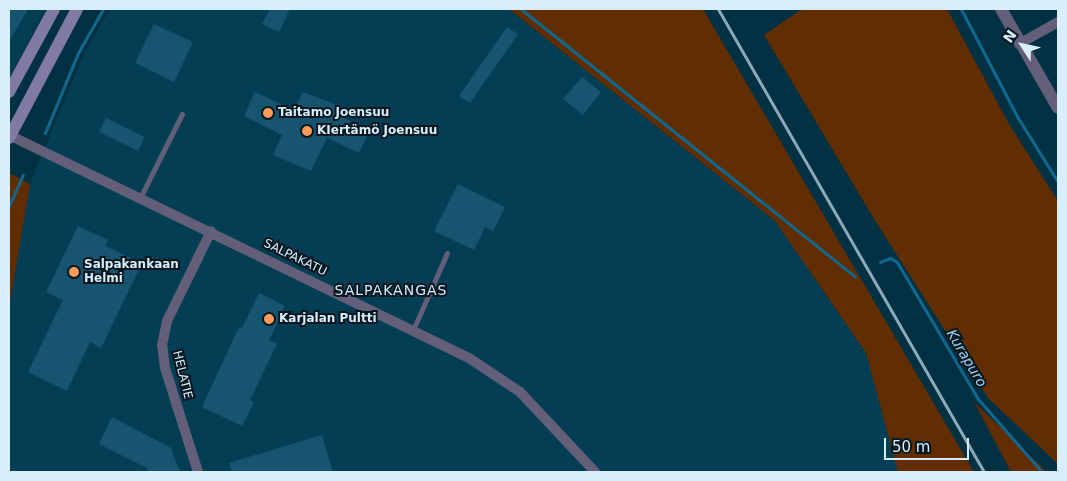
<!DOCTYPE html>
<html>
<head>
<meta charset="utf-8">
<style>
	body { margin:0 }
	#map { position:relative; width:1067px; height:481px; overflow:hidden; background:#033144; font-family:"DejaVu Sans",sans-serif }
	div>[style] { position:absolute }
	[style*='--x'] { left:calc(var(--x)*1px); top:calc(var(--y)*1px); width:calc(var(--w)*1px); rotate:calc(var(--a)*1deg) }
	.built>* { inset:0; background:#043e54 }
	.green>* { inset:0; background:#612d02 }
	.stream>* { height:3px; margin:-1.5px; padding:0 1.5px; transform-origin:1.5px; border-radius:1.5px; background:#10688c }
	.building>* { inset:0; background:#16546f }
	.service>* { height:5px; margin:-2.5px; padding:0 2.5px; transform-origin:2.5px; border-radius:2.5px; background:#635f79 }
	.minor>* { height:10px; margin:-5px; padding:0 5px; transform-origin:5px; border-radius:5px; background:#635f79 }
	.tertiary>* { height:12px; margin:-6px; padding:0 6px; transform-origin:6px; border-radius:6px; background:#635f79 }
	.secondary>* { height:12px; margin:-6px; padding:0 6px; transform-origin:6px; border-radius:6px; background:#817aa5 }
	.rail>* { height:3px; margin:-1.5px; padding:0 1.5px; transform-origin:1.5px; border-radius:1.5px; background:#8caaba }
	.dots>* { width:14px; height:14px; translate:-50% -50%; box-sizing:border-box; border:2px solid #061720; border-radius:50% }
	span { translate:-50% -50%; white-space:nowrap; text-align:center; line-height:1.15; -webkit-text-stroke:4px #061720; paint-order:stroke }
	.poi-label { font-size:12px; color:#d8eefb; font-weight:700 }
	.left { translate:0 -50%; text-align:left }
	.street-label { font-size:12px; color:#d8eefb }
	.neighbourhood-label { font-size:14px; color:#d8eefb; letter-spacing:1px }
	.water-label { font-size:14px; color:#98d3f2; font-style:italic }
	.frame { position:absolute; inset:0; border:10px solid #d8eefb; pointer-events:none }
	.north { position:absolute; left:997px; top:20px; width:50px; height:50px; -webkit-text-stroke:4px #061720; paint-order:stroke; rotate:305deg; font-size:14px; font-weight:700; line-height:20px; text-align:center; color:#d8eefb }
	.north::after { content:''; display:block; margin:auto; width:18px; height:22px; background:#d8eefb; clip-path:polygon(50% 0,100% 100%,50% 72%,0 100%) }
	.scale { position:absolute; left:884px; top:438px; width:85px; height:22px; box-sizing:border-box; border:2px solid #d8eefb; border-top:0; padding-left:6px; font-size:15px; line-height:18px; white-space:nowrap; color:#d8eefb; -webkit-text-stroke:4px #061720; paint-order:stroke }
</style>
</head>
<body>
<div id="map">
	<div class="built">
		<div style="clip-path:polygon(9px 9px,46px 9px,9px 78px)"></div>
		<div style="clip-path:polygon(110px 9px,509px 9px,775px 221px,866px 353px,898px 472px,12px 472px,9px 468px,9px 309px,30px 184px,83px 56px)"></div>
	</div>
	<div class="green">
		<div style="clip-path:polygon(509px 9px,703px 9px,974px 472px,898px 472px,866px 353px,775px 221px)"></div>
		<div style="clip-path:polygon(802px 9px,947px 9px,1009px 124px,1058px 201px,1058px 464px,988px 398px,874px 219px,764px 35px)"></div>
		<div style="clip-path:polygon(9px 173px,30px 184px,9px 309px)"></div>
		<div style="clip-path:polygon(974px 402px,1047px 472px,1011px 472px)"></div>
	</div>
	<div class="stream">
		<div style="--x:521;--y:9;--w:428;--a:38.7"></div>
		<div style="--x:961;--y:9;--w:123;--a:62.4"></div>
		<div style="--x:1018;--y:118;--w:75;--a:58"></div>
		<div style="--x:45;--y:133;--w:87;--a:-67.6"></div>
		<div style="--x:78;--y:53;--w:51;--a:-60.4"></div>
		<div style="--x:9;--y:206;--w:34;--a:-66"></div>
		<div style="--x:880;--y:262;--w:11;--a:-22"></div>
		<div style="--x:890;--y:258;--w:8;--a:30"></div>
		<div style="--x:897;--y:262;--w:159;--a:59.4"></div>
		<div style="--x:978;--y:399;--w:97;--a:48.8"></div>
	</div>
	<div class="building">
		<div style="clip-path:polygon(9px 9px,28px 9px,9px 42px)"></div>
		<div style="clip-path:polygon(270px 9px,290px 9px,279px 32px,262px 24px)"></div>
		<div style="clip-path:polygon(154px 24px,193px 42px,174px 82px,135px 63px)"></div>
		<div style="clip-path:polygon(507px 27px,518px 34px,470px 103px,459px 96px)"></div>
		<div style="clip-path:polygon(582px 77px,601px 92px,583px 115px,563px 99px)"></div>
		<div style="clip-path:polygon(255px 92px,294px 110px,303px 92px,342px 107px,338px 115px,370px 130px,359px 153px,327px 138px,311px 171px,273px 155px,282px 135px,244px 116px)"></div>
		<div style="clip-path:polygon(106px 118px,145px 137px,138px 151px,99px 132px)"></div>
		<div style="clip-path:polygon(458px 184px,505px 207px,493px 231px,485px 227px,474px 250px,434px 231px)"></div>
		<div style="clip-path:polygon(78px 226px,108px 240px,105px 246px,142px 263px,101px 348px,90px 342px,67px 391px,28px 372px,63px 300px,46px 292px)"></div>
		<div style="clip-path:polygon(259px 293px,285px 306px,269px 340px,277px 344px,250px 400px,254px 402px,242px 426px,202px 407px,239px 327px,242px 328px)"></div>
		<div style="clip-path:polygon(112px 417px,171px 448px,180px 472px,149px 472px,147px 468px,99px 444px)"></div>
		<div style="clip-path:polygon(322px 435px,333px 472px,232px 472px,229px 463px)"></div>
	</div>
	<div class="service">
		<div style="--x:140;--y:198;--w:94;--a:-63.4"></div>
		<div style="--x:413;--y:330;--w:84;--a:-66.2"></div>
	</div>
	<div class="minor">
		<div style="--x:1019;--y:44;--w:45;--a:-29.4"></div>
		<div style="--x:9;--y:135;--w:511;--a:25.86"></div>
		<div style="--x:469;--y:358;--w:61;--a:33.7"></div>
		<div style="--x:520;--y:392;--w:110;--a:46.8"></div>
		<div style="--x:198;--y:472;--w:109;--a:-107.6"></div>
		<div style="--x:165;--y:368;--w:23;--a:-97"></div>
		<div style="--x:162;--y:345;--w:25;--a:-78"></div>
		<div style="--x:167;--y:321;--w:100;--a:-63.9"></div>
	</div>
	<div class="tertiary">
		<div style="--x:1001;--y:9;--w:114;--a:60.1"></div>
	</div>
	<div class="secondary">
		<div style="--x:9;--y:92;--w:94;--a:-61.5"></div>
		<div style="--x:9;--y:138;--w:146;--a:-62.2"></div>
	</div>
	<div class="rail">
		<div style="--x:718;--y:9;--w:534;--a:60.12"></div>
	</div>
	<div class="dots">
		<div style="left:268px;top:113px;background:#ff9b5a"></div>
		<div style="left:307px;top:131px;background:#ff9b5a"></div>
		<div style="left:74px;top:272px;background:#ff9b5a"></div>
		<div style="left:269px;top:319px;background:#ff9b5a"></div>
	</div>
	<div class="poi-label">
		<span class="left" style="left:278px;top:113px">Taitamo Joensuu</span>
		<span class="left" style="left:317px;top:131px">KIertämö Joensuu</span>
		<span class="left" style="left:84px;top:272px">Salpakankaan<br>Helmi</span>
		<span class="left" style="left:279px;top:319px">Karjalan Pultti</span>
	</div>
	<div class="street-label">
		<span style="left:295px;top:258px;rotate:26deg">SALPAKATU</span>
		<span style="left:182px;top:375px;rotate:76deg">HELATIE</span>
	</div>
	<div class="neighbourhood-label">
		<span style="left:391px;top:290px">SALPAKANGAS</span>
	</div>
	<div class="water-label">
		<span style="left:967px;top:358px;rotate:59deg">Kurapuro</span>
	</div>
	<div class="frame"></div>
	<div class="north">N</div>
	<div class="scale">50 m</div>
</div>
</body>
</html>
